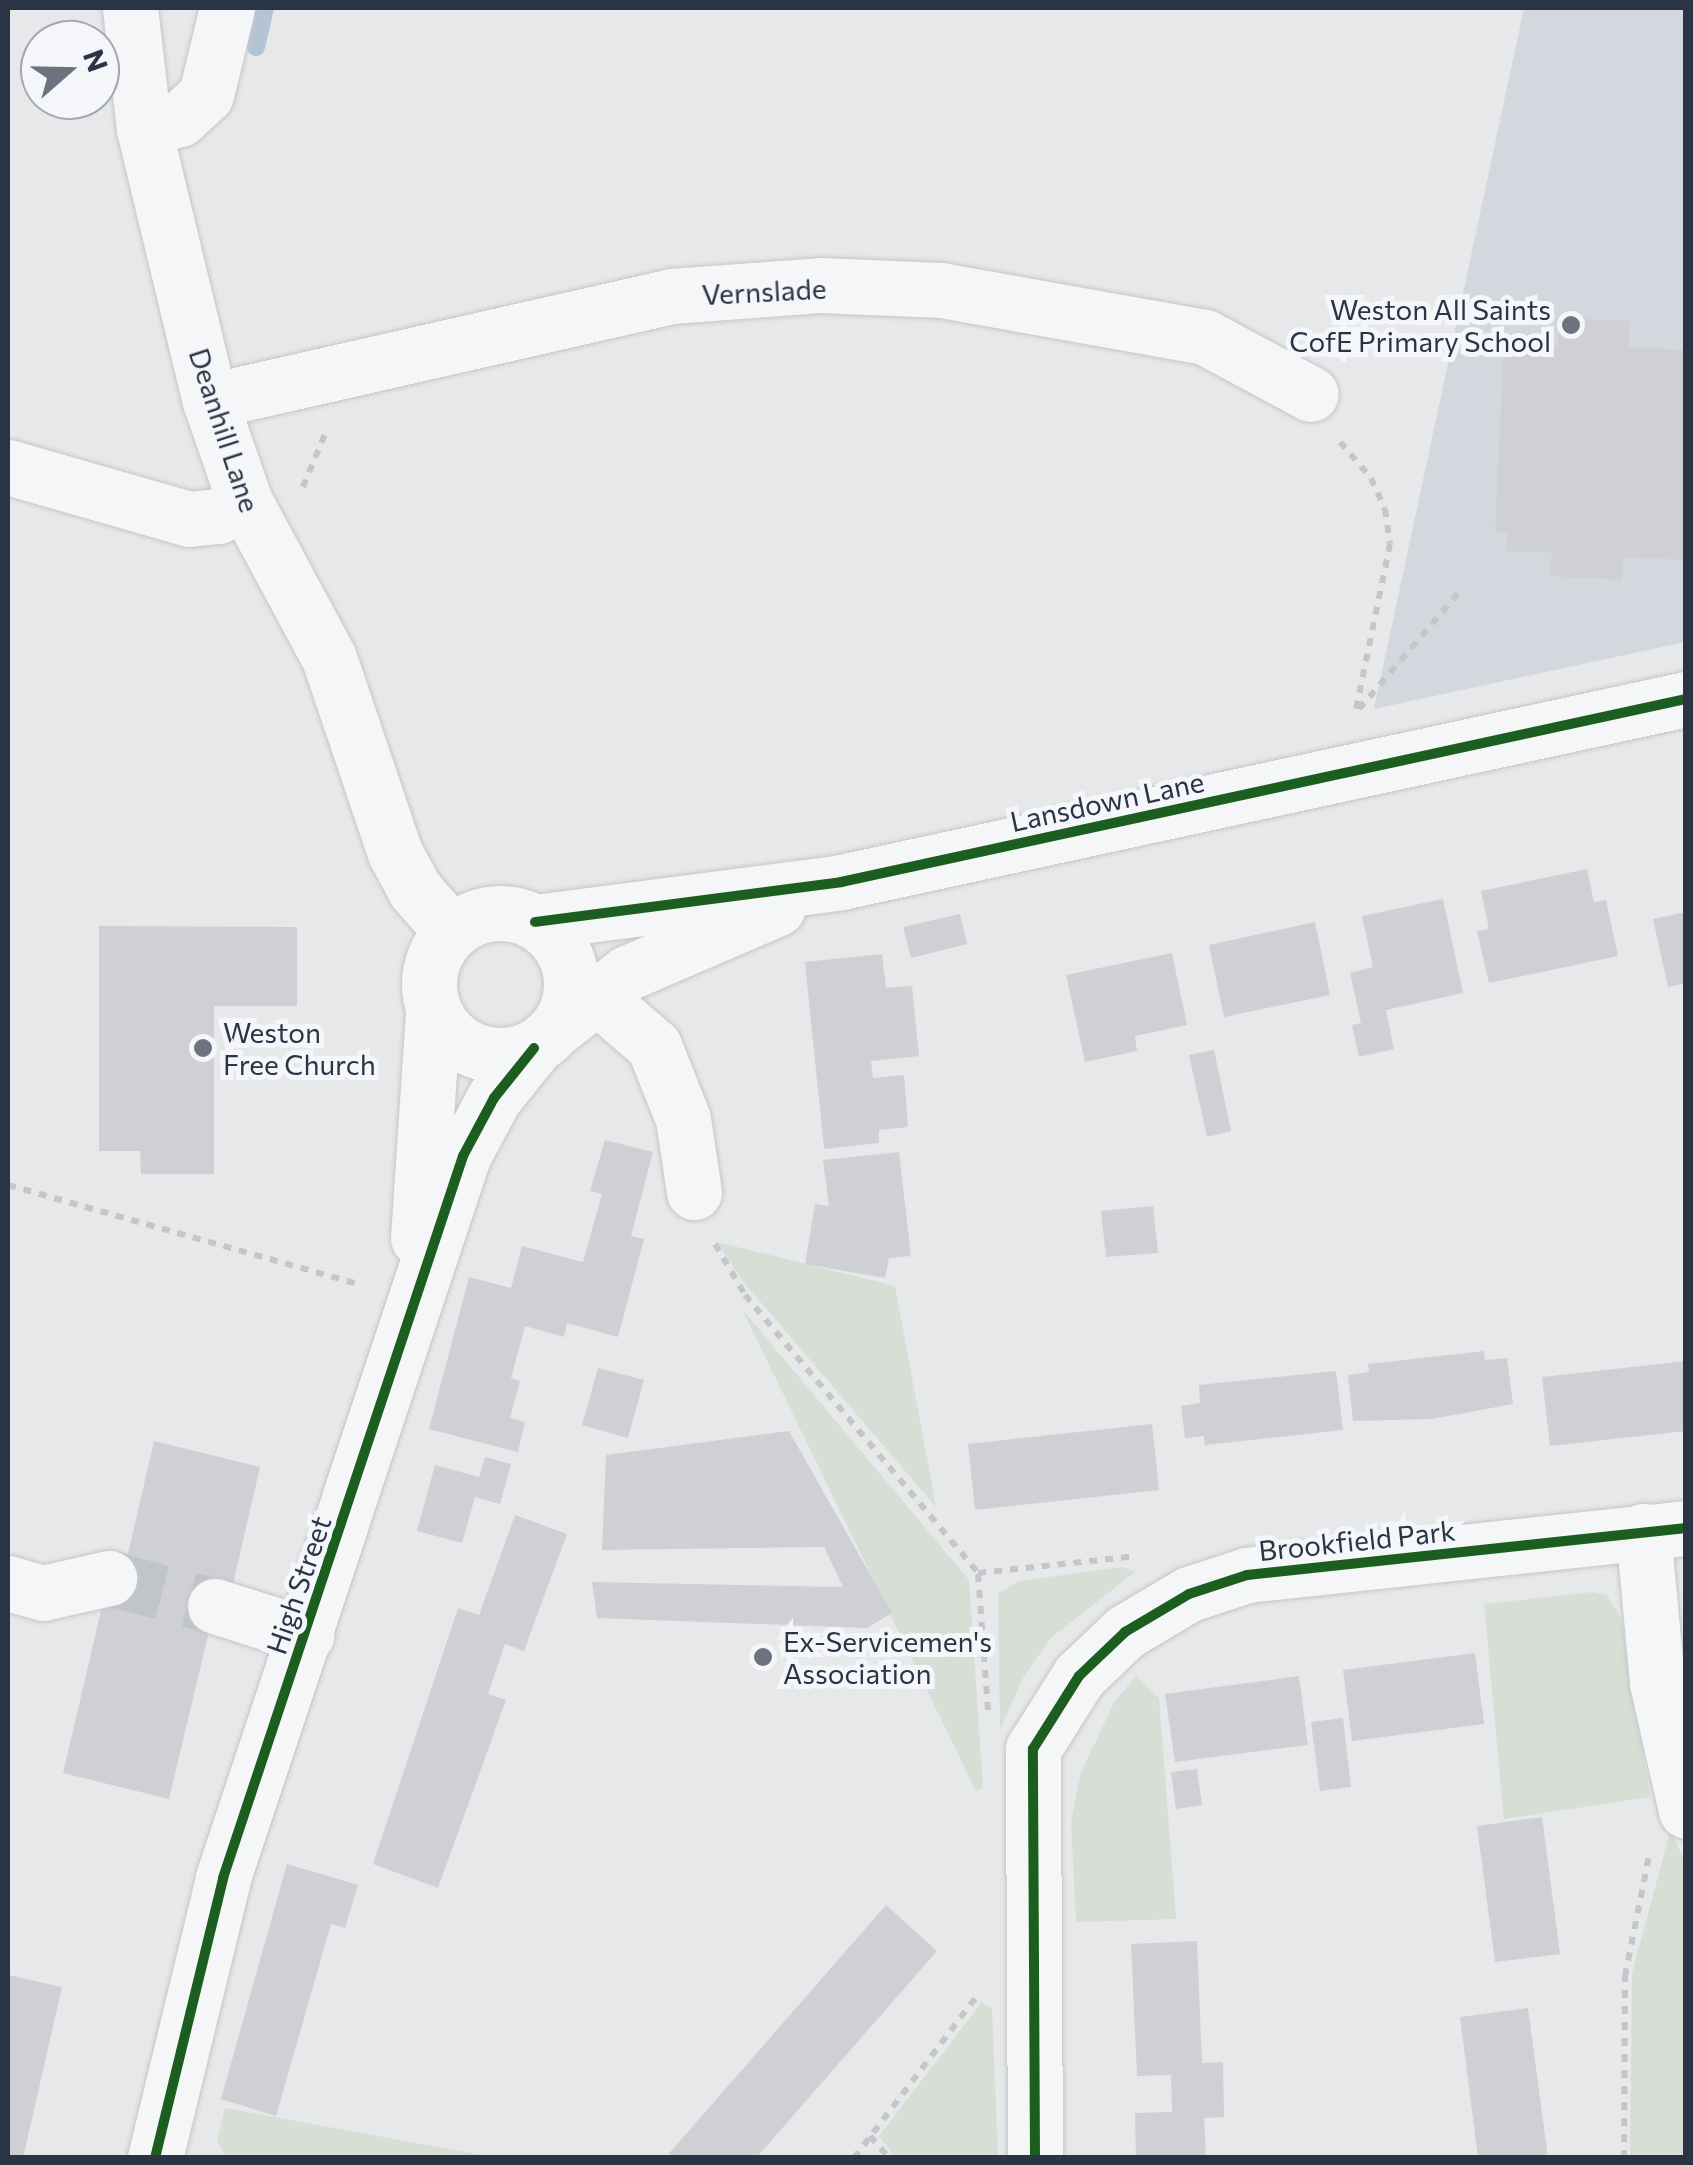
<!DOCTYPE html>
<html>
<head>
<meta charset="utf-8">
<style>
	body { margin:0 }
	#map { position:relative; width:1693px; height:2165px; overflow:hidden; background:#e6e8ea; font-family:Commissioner,sans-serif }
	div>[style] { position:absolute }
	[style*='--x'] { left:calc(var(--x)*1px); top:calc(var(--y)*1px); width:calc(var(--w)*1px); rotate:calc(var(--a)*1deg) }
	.built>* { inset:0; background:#d4d7dd }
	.green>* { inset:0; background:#d6ded6 }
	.stream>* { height:18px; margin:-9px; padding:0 9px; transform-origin:9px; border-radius:9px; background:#b4c4d5 }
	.building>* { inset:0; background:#ced0d3 }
	.minor-tunnel>* { height:55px; margin-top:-27.5px; transform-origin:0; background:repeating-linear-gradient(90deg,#c1c4c9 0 55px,transparent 0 83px) }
	.path>* { height:6px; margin-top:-3px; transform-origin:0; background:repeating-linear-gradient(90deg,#c5c6ca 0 8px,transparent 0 16px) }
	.roads { filter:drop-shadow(0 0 2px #c4c6c8) drop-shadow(0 0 2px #c4c6c8) }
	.minor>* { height:55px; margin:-27.5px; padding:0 27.5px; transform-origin:27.5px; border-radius:27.5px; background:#f5f6f7 }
	.minor>.ring { margin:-27.5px; padding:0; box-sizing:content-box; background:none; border:55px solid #f5f6f7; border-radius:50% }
	.cycleway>* { height:10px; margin:-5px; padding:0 5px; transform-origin:5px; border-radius:5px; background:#1b5e20 }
	.dots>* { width:28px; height:28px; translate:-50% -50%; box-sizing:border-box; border:5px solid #f4f6f9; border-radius:50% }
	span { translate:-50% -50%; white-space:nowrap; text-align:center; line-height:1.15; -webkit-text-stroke:10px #f4f6f9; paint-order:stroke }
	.street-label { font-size:28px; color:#2b3445 }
	.poi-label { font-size:28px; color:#2b3445 }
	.right { translate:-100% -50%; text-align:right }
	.left { translate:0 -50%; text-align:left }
	.frame { position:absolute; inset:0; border:10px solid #2b3445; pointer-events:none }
	.north { position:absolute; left:20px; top:20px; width:100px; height:100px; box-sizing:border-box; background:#f4f6f9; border:2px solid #a4a8b1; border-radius:50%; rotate:70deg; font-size:28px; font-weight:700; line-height:40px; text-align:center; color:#2b3445 }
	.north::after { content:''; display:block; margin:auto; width:35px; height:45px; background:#6c737f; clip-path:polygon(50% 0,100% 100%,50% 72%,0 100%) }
</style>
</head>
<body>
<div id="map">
	<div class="built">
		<div style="clip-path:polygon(1524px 8px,1685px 8px,1685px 642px,1374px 709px)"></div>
	</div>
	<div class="green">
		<div style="clip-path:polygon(717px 1242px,895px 1286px,936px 1507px,741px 1279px)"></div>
		<div style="clip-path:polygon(742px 1309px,969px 1580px,983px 1788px,976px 1791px)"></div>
		<div style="clip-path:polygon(1123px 1567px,1135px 1572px,1052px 1637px,1025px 1674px,1000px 1729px,998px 1594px,1019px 1581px)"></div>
		<div style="clip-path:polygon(1593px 1592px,1607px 1595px,1621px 1618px,1650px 1797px,1504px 1819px,1484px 1604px)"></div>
		<div style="clip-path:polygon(1136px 1676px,1159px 1698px,1176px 1919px,1076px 1922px,1071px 1822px,1081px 1772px,1114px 1703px)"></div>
		<div style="clip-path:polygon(1671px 1829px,1685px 1863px,1685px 2157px,1630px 2158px,1632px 1973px)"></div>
		<div style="clip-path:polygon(982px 2002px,992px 2009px,998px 2157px,895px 2157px,879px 2136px)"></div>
		<div style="clip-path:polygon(225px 2108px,492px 2157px,227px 2157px,217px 2141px)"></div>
	</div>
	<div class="stream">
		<div style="--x:256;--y:47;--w:40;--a:-77"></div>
	</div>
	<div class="building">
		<div style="clip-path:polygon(1559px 318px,1630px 321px,1629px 347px,1686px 350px,1686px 560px,1623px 557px,1622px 580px,1550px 576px,1552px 553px,1506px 551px,1507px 533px,1495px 532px,1504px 343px,1558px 346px)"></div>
		<div style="clip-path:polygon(1587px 869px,1594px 902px,1606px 900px,1618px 956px,1489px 983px,1477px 931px,1489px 929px,1481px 891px)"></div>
		<div style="clip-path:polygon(1443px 899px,1463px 993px,1386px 1010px,1394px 1049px,1359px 1057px,1352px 1025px,1361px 1023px,1350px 973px,1373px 967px,1362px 916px)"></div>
		<div style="clip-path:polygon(1686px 912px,1686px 983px,1668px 987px,1653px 919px)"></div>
		<div style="clip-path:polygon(960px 914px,967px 944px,911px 958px,903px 927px)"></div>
		<div style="clip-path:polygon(1315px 922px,1330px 995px,1224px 1017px,1209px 945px)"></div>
		<div style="clip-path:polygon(99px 926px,297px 927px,297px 1006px,214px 1006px,214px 1174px,141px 1174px,140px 1151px,99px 1151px)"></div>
		<div style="clip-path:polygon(1172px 953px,1187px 1025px,1135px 1036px,1137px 1051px,1085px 1062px,1066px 975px)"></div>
		<div style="clip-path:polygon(882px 954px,886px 988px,912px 986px,919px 1056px,871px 1061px,873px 1078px,904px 1075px,908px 1127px,879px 1130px,879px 1143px,824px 1149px,805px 962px)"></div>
		<div style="clip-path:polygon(1214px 1050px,1231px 1131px,1207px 1137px,1189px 1055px)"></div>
		<div style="clip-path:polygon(605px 1140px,653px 1152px,631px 1236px,644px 1239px,618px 1337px,567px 1323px,564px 1337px,525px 1326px,511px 1378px,520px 1381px,510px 1418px,525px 1422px,518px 1452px,429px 1429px,469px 1277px,511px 1288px,522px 1246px,583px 1262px,602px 1194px,590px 1191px)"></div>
		<div style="clip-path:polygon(899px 1152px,911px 1256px,889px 1258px,885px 1278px,805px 1264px,815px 1204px,829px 1206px,823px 1160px)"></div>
		<div style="clip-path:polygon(1153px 1206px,1158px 1253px,1106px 1257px,1101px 1211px)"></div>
		<div style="clip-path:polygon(1484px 1351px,1485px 1360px,1507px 1358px,1513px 1404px,1432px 1419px,1353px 1421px,1348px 1375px,1369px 1372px,1368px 1364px)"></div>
		<div style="clip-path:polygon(1686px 1361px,1686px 1431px,1550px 1446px,1542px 1377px)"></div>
		<div style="clip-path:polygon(598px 1368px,644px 1380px,628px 1438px,582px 1425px)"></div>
		<div style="clip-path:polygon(1336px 1371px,1343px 1430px,1205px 1445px,1204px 1436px,1185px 1438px,1181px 1406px,1200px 1403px,1199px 1385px)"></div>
		<div style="clip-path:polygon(1152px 1424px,1159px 1490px,975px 1510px,968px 1444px)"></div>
		<div style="clip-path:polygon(789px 1431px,892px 1613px,867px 1628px,597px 1618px,592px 1582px,843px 1587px,824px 1547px,602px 1550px,606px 1455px)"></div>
		<div style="clip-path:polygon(154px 1441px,260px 1467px,233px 1584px,215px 1606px,169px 1799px,63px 1773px,115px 1551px,128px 1554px)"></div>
		<div style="clip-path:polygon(485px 1457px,511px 1464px,500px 1504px,475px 1497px,462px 1543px,417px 1531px,435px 1465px,479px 1477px)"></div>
		<div style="clip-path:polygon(515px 1515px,567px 1534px,524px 1651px,505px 1644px,488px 1694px,506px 1700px,438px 1888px,373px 1864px,458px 1608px,479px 1615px)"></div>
		<div style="clip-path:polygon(1475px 1653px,1484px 1724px,1352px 1741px,1343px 1670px)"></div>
		<div style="clip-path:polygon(1299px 1676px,1308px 1745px,1175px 1762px,1165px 1694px)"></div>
		<div style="clip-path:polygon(1343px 1718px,1351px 1787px,1320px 1791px,1311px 1722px)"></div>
		<div style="clip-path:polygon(1197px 1769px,1202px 1805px,1176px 1809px,1171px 1772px)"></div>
		<div style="clip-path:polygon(1542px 1817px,1560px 1954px,1495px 1962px,1477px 1826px)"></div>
		<div style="clip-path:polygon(287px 1864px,358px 1885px,345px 1928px,331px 1924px,276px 2116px,221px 2099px)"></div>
		<div style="clip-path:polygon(886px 1905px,937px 1951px,756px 2158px,665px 2158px)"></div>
		<div style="clip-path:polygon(1197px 1941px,1202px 2063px,1223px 2062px,1224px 2117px,1204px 2118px,1206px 2158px,1136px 2158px,1135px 2113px,1172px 2112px,1171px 2075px,1137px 2076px,1131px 1944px)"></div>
		<div style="clip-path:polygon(8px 1975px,62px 1987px,23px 2158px,8px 2158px)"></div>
		<div style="clip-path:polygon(1528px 2008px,1548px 2158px,1478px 2158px,1460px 2017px)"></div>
	</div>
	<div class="minor-tunnel">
		<div style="--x:109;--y:1578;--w:110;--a:14.8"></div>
	</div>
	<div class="path">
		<div style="--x:1684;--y:9;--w:1;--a:-45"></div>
		<div style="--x:1340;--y:442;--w:48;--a:49.3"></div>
		<div style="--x:1371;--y:478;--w:34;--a:66"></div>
		<div style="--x:1385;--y:509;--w:35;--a:82"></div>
		<div style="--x:1390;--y:544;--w:169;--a:101.6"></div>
		<div style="--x:303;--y:487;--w:57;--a:-67.5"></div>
		<div style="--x:1359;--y:709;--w:158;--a:-49.4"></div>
		<div style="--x:8;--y:1185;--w:365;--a:15.8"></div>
		<div style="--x:715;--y:1244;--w:59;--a:59.5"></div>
		<div style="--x:745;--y:1295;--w:363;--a:50"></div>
		<div style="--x:988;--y:1710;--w:137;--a:-94.2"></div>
		<div style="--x:978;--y:1573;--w:160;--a:-6.1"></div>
		<div style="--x:870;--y:2136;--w:29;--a:49"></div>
		<div style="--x:854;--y:2158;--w:203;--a:-52.8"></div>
		<div style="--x:1624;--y:2158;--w:182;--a:-89.7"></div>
		<div style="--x:1625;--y:1976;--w:127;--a:-78.7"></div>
	</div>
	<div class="roads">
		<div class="minor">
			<div style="--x:130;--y:8;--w:122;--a:83.4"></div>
			<div style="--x:144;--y:129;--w:280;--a:76.4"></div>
			<div style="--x:210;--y:401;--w:107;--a:70.9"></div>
			<div style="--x:245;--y:502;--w:177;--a:61.7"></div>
			<div style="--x:329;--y:658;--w:206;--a:71.3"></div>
			<div style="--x:395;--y:853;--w:42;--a:61.6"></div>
			<div style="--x:415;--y:890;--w:55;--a:48.7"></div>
			<div style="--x:144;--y:129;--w:37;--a:-16"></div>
			<div style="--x:180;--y:119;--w:35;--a:-43"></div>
			<div style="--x:206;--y:95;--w:89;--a:-76.4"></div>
			<div style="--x:210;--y:401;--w:473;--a:-12.8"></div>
			<div style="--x:671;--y:296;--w:149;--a:-4.2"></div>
			<div style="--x:820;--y:285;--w:121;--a:2.4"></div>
			<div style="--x:941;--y:290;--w:268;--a:10.1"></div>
			<div style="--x:1205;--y:337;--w:120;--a:28.3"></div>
			<div style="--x:8;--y:467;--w:188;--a:16"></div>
			<div style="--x:189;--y:519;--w:29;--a:-6"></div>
			<div style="--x:218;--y:516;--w:30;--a:-27"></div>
			<div class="ring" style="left:429px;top:913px;width:87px;height:87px"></div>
			<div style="--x:535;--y:922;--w:309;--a:-7.4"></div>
			<div style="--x:841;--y:882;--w:865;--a:-12.22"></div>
			<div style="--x:595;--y:995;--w:78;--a:40.8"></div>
			<div style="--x:654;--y:1046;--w:79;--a:68.3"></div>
			<div style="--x:683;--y:1119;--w:74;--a:81.4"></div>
			<div style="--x:557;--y:1028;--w:89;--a:-38.2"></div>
			<div style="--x:627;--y:973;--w:164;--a:-23.3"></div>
			<div style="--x:418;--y:1238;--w:227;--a:-86.2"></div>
			<div style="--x:1643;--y:1531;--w:153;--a:84.7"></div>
			<div style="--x:1657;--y:1683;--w:131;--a:77.2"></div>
			<div style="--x:8;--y:1583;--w:36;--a:16"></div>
			<div style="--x:43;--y:1593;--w:68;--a:-12.8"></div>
			<div style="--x:215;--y:1606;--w:96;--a:17.7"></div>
			<div style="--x:155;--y:2158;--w:288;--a:-76.3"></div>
			<div style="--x:223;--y:1878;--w:761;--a:-71.61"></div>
			<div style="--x:463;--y:1156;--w:66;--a:-61.9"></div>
			<div style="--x:494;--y:1098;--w:64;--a:-51.3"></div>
			<div style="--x:1035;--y:2158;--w:409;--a:-90.3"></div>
			<div style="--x:1033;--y:1749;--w:86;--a:-57.8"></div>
			<div style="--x:1079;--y:1676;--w:64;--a:-43.7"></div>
			<div style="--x:1125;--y:1632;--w:74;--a:-30.7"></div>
			<div style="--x:1189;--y:1594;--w:61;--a:-18.1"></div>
			<div style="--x:1247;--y:1575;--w:442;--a:-6.1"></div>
		</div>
	</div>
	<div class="cycleway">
		<div style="--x:535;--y:922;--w:309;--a:-7.4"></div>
		<div style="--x:841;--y:882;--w:865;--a:-12.22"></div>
		<div style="--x:155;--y:2158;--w:288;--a:-76.3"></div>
		<div style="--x:223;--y:1878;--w:761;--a:-71.61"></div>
		<div style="--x:463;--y:1156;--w:66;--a:-61.9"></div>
		<div style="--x:494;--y:1098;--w:64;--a:-51.3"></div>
		<div style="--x:1035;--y:2158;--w:409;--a:-90.3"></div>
		<div style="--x:1033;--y:1749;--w:86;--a:-57.8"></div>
		<div style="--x:1079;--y:1676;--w:64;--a:-43.7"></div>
		<div style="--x:1125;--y:1632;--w:74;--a:-30.7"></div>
		<div style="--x:1189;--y:1594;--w:61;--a:-18.1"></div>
		<div style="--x:1247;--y:1575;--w:442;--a:-6.1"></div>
	</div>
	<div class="dots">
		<div style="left:1571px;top:325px;background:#6c737f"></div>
		<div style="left:203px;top:1048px;background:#6c737f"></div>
		<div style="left:763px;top:1657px;background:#6c737f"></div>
	</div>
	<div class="street-label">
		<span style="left:764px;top:291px;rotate:-3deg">Vernslade</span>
		<span style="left:225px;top:430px;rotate:72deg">Deanhill Lane</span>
		<span style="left:1107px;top:801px;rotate:-12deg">Lansdown Lane</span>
		<span style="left:1357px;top:1540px;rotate:-6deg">Brookfield Park</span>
		<span style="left:298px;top:1585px;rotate:-71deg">High Street</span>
	</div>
	<div class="poi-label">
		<span class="right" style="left:1551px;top:325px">Weston All Saints<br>CofE Primary School</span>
		<span class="left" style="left:223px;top:1048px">Weston<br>Free Church</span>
		<span class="left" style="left:783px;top:1657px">Ex-Servicemen's<br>Association</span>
	</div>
	<div class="frame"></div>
	<div class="north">N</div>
</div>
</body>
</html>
